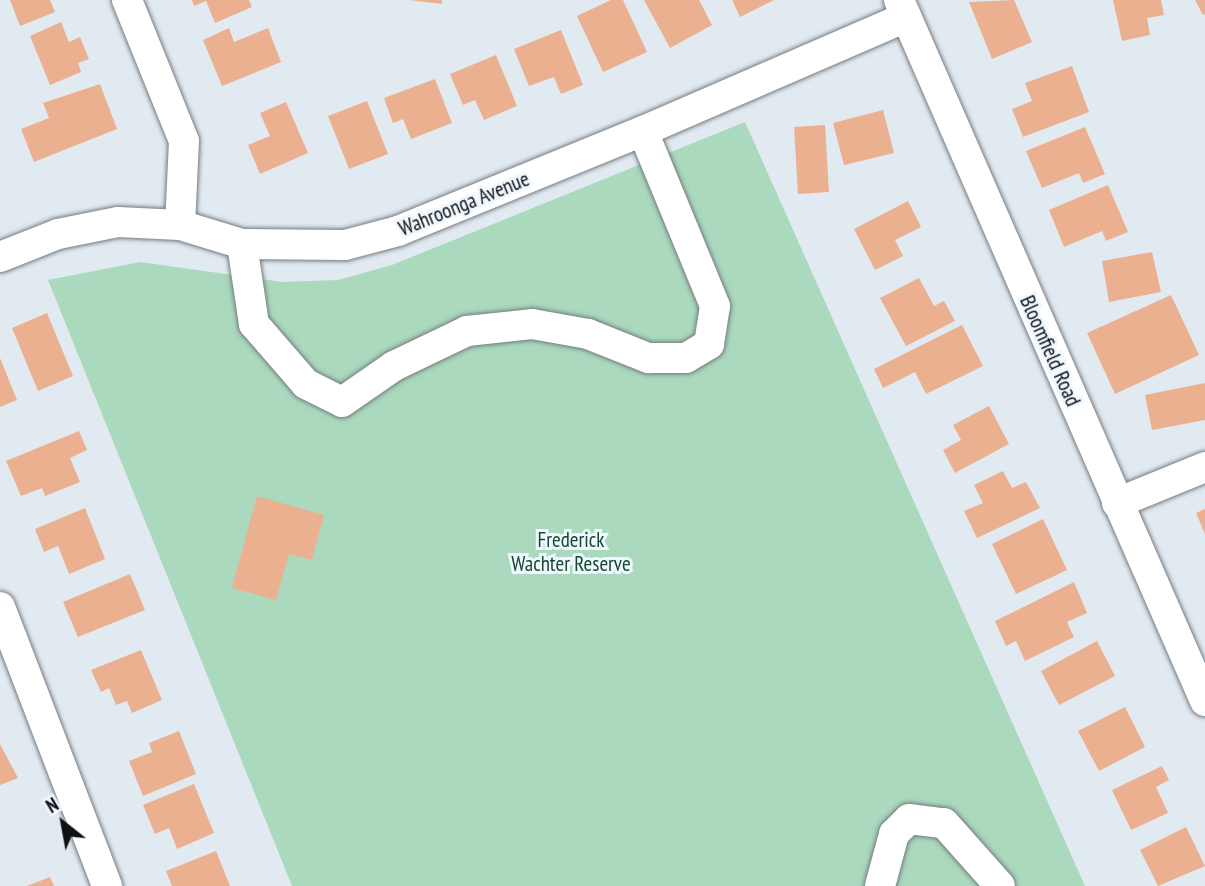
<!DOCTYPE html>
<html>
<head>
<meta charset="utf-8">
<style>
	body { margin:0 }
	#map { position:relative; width:1205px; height:886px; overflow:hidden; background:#e2eaf1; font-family:"PT Sans Narrow",sans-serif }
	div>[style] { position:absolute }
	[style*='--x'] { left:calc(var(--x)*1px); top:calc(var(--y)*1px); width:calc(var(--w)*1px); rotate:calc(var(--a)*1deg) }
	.green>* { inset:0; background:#aad9bd }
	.building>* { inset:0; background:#ebb090 }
	.roads { filter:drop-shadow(0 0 2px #757c82) drop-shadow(0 0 2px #757c82) }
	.minor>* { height:30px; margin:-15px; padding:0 15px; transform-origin:15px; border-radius:15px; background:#fff }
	span { translate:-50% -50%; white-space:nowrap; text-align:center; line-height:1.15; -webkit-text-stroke:6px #eff7ff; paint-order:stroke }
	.street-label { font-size:21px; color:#0f1214 }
	.park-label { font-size:21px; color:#184830 }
	.north { position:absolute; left:28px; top:788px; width:70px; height:70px; -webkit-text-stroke:5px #eff7ff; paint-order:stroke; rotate:329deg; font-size:19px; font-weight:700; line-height:28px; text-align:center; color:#0f1214 }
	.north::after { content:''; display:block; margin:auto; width:24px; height:32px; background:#0f1214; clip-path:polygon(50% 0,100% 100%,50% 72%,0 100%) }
</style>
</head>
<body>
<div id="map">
	<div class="green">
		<div style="clip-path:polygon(745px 122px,1085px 886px,292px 886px,48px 280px,140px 262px,282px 282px,338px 280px,392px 265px)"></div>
	</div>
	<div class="building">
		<div style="clip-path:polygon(10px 0,50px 0,55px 12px,20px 26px)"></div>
		<div style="clip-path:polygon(192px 0,249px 0,252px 7px,215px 23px,206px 1px,194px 6px)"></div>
		<div style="clip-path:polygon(409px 0,442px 0,442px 4px)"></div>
		<div style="clip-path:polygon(611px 0,623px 0,647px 52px,603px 72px,577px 16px)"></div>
		<div style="clip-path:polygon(644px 0,699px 0,712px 25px,670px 48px)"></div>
		<div style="clip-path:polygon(732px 0,774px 0,740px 17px)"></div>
		<div style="clip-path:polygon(1014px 0,1032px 42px,992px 59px,969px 2px)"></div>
		<div style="clip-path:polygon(1113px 0,1161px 0,1164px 15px,1147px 18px,1150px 35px,1122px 41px)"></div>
		<div style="clip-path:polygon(1195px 0,1205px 0,1205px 14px,1203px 15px)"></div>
		<div style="clip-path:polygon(61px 22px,69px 42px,80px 37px,89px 59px,78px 63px,81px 72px,50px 85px,30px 36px)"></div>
		<div style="clip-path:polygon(229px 28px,234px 42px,268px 28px,281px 62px,222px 86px,203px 40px)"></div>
		<div style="clip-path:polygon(561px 30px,583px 85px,561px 94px,554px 77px,529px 86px,514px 49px)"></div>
		<div style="clip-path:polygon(496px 55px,517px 106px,484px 120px,475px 100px,463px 105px,450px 74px)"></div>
		<div style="clip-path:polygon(1072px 66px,1089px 112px,1023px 137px,1012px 109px,1032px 101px,1025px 83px)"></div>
		<div style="clip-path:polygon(435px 79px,452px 123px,411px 139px,403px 119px,393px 123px,384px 98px)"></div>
		<div style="clip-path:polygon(100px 84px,117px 129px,34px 162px,21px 129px,49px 118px,43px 103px)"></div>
		<div style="clip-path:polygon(367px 101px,388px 154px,349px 169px,328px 116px)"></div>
		<div style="clip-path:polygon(286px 102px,308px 153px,260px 174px,248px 145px,270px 136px,260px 113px)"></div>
		<div style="clip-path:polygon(883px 110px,894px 153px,844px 165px,833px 123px)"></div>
		<div style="clip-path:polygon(825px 125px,829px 192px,798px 194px,794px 127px)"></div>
		<div style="clip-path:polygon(1085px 127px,1105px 174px,1083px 183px,1079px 173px,1042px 188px,1026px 151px)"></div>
		<div style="clip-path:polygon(1108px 185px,1128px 232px,1106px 241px,1102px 231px,1064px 247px,1049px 210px)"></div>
		<div style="clip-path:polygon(908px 201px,921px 227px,895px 240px,903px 256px,875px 270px,854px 229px)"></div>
		<div style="clip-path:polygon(1152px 252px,1161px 292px,1109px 302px,1102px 261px)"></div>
		<div style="clip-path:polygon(919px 278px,934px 306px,944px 301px,955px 321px,906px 346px,880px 298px)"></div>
		<div style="clip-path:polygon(1171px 295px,1199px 355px,1115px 394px,1087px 333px)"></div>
		<div style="clip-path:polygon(47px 313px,73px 376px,38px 391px,12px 328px)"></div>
		<div style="clip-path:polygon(962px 325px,983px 366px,926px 394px,915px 372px,883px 388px,874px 369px)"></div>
		<div style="clip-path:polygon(0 358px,17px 400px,0 407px)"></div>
		<div style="clip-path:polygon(1205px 383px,1205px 420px,1152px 430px,1145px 395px)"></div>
		<div style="clip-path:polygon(989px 406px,1009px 444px,955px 473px,943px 450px,961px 440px,953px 425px)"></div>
		<div style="clip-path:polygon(79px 431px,87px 450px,70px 458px,80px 482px,45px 496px,42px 488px,21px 496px,6px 461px)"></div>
		<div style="clip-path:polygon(1003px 471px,1012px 488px,1026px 482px,1040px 508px,977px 538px,964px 511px,983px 503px,974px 485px)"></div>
		<div style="clip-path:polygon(257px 496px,324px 515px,312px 560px,289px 554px,276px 600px,232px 588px)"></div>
		<div style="clip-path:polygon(85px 508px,105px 559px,69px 574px,58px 546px,44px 552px,35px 529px)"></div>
		<div style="clip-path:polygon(1205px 509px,1205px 534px,1196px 513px)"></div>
		<div style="clip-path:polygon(1043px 519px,1067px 570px,1016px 594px,992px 544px)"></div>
		<div style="clip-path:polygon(130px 574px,145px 610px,78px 637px,63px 602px)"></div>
		<div style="clip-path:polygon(1074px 582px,1087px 613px,1067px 622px,1074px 637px,1025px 661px,1016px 641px,1006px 646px,995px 621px)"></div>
		<div style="clip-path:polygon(1097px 641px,1115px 676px,1059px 705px,1041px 671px)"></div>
		<div style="clip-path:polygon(141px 650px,162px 700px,132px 713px,127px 701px,116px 705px,109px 688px,101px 692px,91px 670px)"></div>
		<div style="clip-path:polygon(1125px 707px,1145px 747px,1099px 771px,1078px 731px)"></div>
		<div style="clip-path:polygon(179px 731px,196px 774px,143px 796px,129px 761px,152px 752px,149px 743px)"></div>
		<div style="clip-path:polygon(0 744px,18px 778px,0 785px)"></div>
		<div style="clip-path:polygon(1162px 766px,1169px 780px,1156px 787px,1168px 813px,1131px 830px,1112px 790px)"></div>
		<div style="clip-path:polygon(194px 784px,214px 833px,177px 849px,169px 828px,155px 834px,143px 805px)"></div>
		<div style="clip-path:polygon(1186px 827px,1205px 866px,1158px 886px,1140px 850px)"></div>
		<div style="clip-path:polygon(216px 851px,230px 886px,172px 886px,166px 871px)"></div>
		<div style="clip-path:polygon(50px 877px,54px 886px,27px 886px)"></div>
	</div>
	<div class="roads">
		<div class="minor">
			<div style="--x:127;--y:0;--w:152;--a:68"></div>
			<div style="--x:184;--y:141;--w:84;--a:92.7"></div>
			<div style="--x:899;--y:0;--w:765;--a:66.42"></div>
			<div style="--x:242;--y:244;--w:81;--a:81.5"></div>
			<div style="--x:254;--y:324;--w:79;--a:49.1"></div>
			<div style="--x:306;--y:384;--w:40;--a:26.6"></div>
			<div style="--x:342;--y:402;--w:63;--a:-34.7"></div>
			<div style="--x:394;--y:366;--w:81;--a:-25.6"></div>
			<div style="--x:467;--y:331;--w:65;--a:-6.1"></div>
			<div style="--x:532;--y:324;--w:57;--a:10.1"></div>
			<div style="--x:588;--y:334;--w:65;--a:21.8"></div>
			<div style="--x:648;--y:358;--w:38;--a:0"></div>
			<div style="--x:686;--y:358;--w:27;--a:-31"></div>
			<div style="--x:709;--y:344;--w:38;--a:-81"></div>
			<div style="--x:715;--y:306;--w:189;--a:-112.4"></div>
			<div style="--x:0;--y:257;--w:62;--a:-21.6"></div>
			<div style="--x:58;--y:234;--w:61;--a:-11.3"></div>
			<div style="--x:118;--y:222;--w:62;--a:2.8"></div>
			<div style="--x:180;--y:225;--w:65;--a:17"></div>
			<div style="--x:242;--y:244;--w:103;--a:0.6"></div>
			<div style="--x:345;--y:245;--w:55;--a:-14.8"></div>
			<div style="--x:398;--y:231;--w:265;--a:-22.2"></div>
			<div style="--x:643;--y:131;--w:287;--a:-23.4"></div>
			<div style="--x:1117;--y:503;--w:95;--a:-22.2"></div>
			<div style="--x:0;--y:607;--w:299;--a:69"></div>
			<div style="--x:880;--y:886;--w:54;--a:-74.9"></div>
			<div style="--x:894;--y:834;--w:21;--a:-45"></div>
			<div style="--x:909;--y:819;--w:35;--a:7"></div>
			<div style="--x:944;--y:823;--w:84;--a:48.4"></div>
		</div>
	</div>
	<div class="street-label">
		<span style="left:464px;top:204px;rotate:-22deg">Wahroonga Avenue</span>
		<span style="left:1050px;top:351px;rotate:66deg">Bloomfield Road</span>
	</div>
	<div class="park-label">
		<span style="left:571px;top:552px">Frederick<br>Wachter Reserve</span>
	</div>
	<div class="north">N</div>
</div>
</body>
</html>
